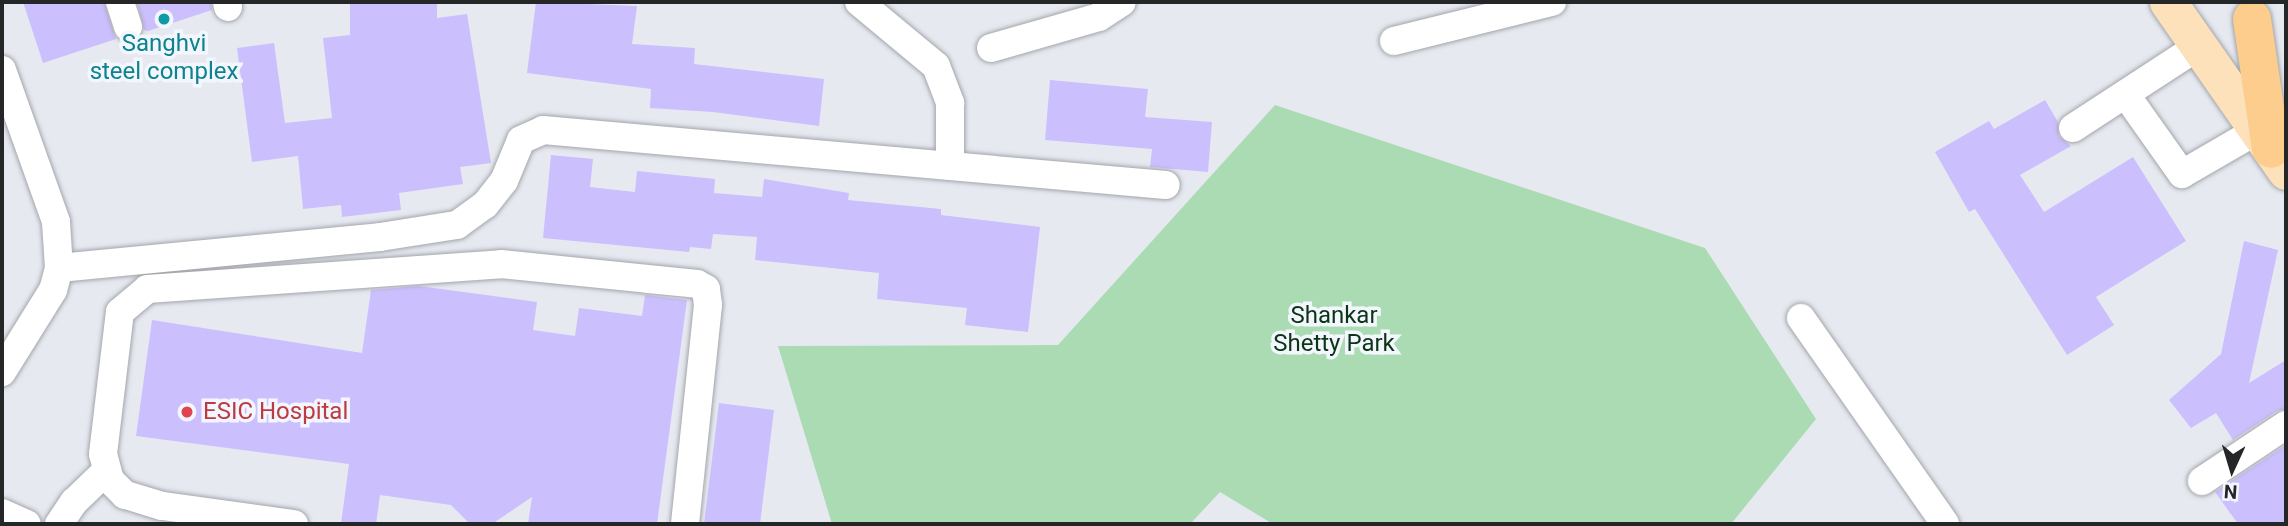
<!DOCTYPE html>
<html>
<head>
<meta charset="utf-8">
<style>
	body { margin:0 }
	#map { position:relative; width:2288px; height:526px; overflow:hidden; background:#e6eaf0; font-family:Roboto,sans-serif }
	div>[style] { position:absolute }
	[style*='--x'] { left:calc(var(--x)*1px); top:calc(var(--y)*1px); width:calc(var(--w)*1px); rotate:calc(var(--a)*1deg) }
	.green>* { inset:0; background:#abdbb2 }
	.building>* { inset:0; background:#ccbffe }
	.roads { filter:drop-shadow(0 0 2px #a3a6ac) drop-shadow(0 0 2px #a3a6ac) }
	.minor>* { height:28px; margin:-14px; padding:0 14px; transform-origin:14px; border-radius:14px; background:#fff }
	.major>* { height:37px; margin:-18.5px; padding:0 18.5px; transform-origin:18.5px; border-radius:18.5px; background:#fde1ba }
	.highway>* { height:38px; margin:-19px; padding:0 19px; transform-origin:19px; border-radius:19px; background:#fccd8c }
	.dots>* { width:19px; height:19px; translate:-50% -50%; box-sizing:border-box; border:4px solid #f3f7fd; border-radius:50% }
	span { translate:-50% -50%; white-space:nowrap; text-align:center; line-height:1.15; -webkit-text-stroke:7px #f3f7fd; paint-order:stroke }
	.culture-label { font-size:24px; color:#0d838f }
	.park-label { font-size:24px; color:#0b3516 }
	.health-label { font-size:24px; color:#be3a42 }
	.left { translate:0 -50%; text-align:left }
	.frame { position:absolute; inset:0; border:4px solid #242628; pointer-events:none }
	.north { position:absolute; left:2197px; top:435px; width:70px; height:70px; -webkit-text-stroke:5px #f3f7fd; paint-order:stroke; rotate:184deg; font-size:19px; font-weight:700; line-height:28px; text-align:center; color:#242628 }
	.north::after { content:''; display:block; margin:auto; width:24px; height:32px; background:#242628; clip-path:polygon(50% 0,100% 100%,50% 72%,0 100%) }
</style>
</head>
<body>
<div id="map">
	<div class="green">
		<div style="clip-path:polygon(1275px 105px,1705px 248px,1816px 419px,1731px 524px,1273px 524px,1220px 492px,1190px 524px,832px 524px,778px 346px,1058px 345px)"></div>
	</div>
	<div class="building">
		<div style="clip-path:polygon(23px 2px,104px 2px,116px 39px,43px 63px)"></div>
		<div style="clip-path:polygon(137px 2px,211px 2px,212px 10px,148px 31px,144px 30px)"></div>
		<div style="clip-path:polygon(350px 2px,437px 2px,437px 18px,467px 14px,491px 163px,460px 167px,463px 184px,399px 193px,401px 210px,342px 217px,341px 205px,303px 209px,298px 156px,252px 162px,237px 48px,274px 43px,285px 123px,332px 118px,323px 38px,350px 35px)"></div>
		<div style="clip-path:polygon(536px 2px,637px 6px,632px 44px,695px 48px,694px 64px,824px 79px,819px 126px,713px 112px,650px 108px,651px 89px,527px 73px)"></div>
		<div style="clip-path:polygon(1050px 80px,1148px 89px,1145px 117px,1212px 122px,1208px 172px,1150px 167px,1152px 149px,1045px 140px)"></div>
		<div style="clip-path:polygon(2045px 100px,2058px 122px,2059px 136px,2071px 146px,2020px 175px,2044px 212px,2133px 157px,2186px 241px,2096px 297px,2114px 325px,2067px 355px,1975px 209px,1969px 212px,1935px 152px,1989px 121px,1994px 129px)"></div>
		<div style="clip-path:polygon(551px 155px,593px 159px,590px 187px,635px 192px,637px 171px,715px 179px,714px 193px,762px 197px,764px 179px,849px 193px,848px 200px,941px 209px,941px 215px,1040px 227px,1028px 332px,965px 325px,967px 308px,877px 299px,879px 273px,755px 260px,757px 237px,713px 234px,711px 249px,690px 247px,689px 252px,543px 238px)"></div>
		<div style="clip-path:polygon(2244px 241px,2278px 250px,2249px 383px,2286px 360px,2286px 409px,2277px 411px,2233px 440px,2216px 413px,2191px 428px,2169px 400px,2221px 354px)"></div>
		<div style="clip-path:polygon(419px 286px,537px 302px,533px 330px,575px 336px,579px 308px,642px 316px,645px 295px,687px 300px,657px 524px,528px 524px,532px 497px,492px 524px,470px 524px,451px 505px,380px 495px,376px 524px,341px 524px,349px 464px,136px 436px,152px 320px,362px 353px,371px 290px)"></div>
		<div style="clip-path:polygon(719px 403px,774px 410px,760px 524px,704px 524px)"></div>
		<div style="clip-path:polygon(2286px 445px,2286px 524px,2238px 524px,2215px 492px)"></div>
	</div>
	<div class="roads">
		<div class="minor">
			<div style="--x:120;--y:2;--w:26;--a:72"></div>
			<div style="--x:227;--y:2;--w:5;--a:79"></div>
			<div style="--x:859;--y:2;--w:100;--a:39.7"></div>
			<div style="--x:936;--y:66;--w:40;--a:69"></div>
			<div style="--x:950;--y:103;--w:63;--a:90"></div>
			<div style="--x:1394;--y:41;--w:163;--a:-13.9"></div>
			<div style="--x:991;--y:48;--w:112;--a:-16"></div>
			<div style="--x:1099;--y:17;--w:27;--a:-33"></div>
			<div style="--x:2;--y:70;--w:161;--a:70.4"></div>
			<div style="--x:56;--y:222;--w:46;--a:86.3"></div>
			<div style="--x:59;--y:268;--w:23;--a:105"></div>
			<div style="--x:53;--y:290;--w:97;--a:121.9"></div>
			<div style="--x:2126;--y:95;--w:97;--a:54.7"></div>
			<div style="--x:2182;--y:174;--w:88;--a:-30.1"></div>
			<div style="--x:2073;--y:128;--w:150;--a:-33.1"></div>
			<div style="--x:59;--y:268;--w:322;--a:-5.5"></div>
			<div style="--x:380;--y:237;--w:78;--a:-8.9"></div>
			<div style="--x:457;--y:225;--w:34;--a:-36"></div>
			<div style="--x:485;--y:205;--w:31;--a:-52"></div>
			<div style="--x:504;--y:181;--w:44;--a:-67.5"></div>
			<div style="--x:521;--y:140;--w:24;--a:-24"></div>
			<div style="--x:543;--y:130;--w:625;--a:5.05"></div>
			<div style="--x:1801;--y:318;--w:251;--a:55"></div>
			<div style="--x:2202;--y:481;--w:101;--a:-33.7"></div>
			<div style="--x:2;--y:513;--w:27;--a:24"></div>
			<div style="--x:59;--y:524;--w:27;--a:-56"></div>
			<div style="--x:74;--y:502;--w:45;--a:-44.1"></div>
			<div style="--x:294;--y:524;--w:133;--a:-172.2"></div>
			<div style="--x:162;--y:506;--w:39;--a:-163"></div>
			<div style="--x:125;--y:495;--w:21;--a:-135"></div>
			<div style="--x:110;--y:480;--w:27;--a:-105"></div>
			<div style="--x:103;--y:454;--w:143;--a:-83.2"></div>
			<div style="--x:120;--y:312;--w:35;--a:-40"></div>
			<div style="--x:147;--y:289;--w:355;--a:-4"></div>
			<div style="--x:501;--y:264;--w:197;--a:5.8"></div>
			<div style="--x:697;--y:284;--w:10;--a:29"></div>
			<div style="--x:706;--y:289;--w:16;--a:83"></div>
			<div style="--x:708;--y:305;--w:220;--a:96"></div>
		</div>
		<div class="major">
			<div style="--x:2168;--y:2;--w:206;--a:55.1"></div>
		</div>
		<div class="highway">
			<div style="--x:2252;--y:19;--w:131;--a:81.7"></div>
		</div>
	</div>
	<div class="dots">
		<div style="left:164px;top:19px;background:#0f9aa8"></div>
		<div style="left:187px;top:412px;background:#e0444e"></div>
	</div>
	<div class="culture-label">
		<span style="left:164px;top:58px">Sanghvi<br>steel complex</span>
	</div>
	<div class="park-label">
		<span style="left:1334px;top:330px">Shankar<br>Shetty Park</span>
	</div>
	<div class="health-label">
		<span class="left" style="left:203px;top:412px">ESIC Hospital</span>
	</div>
	<div class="frame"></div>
	<div class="north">N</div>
</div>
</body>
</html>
